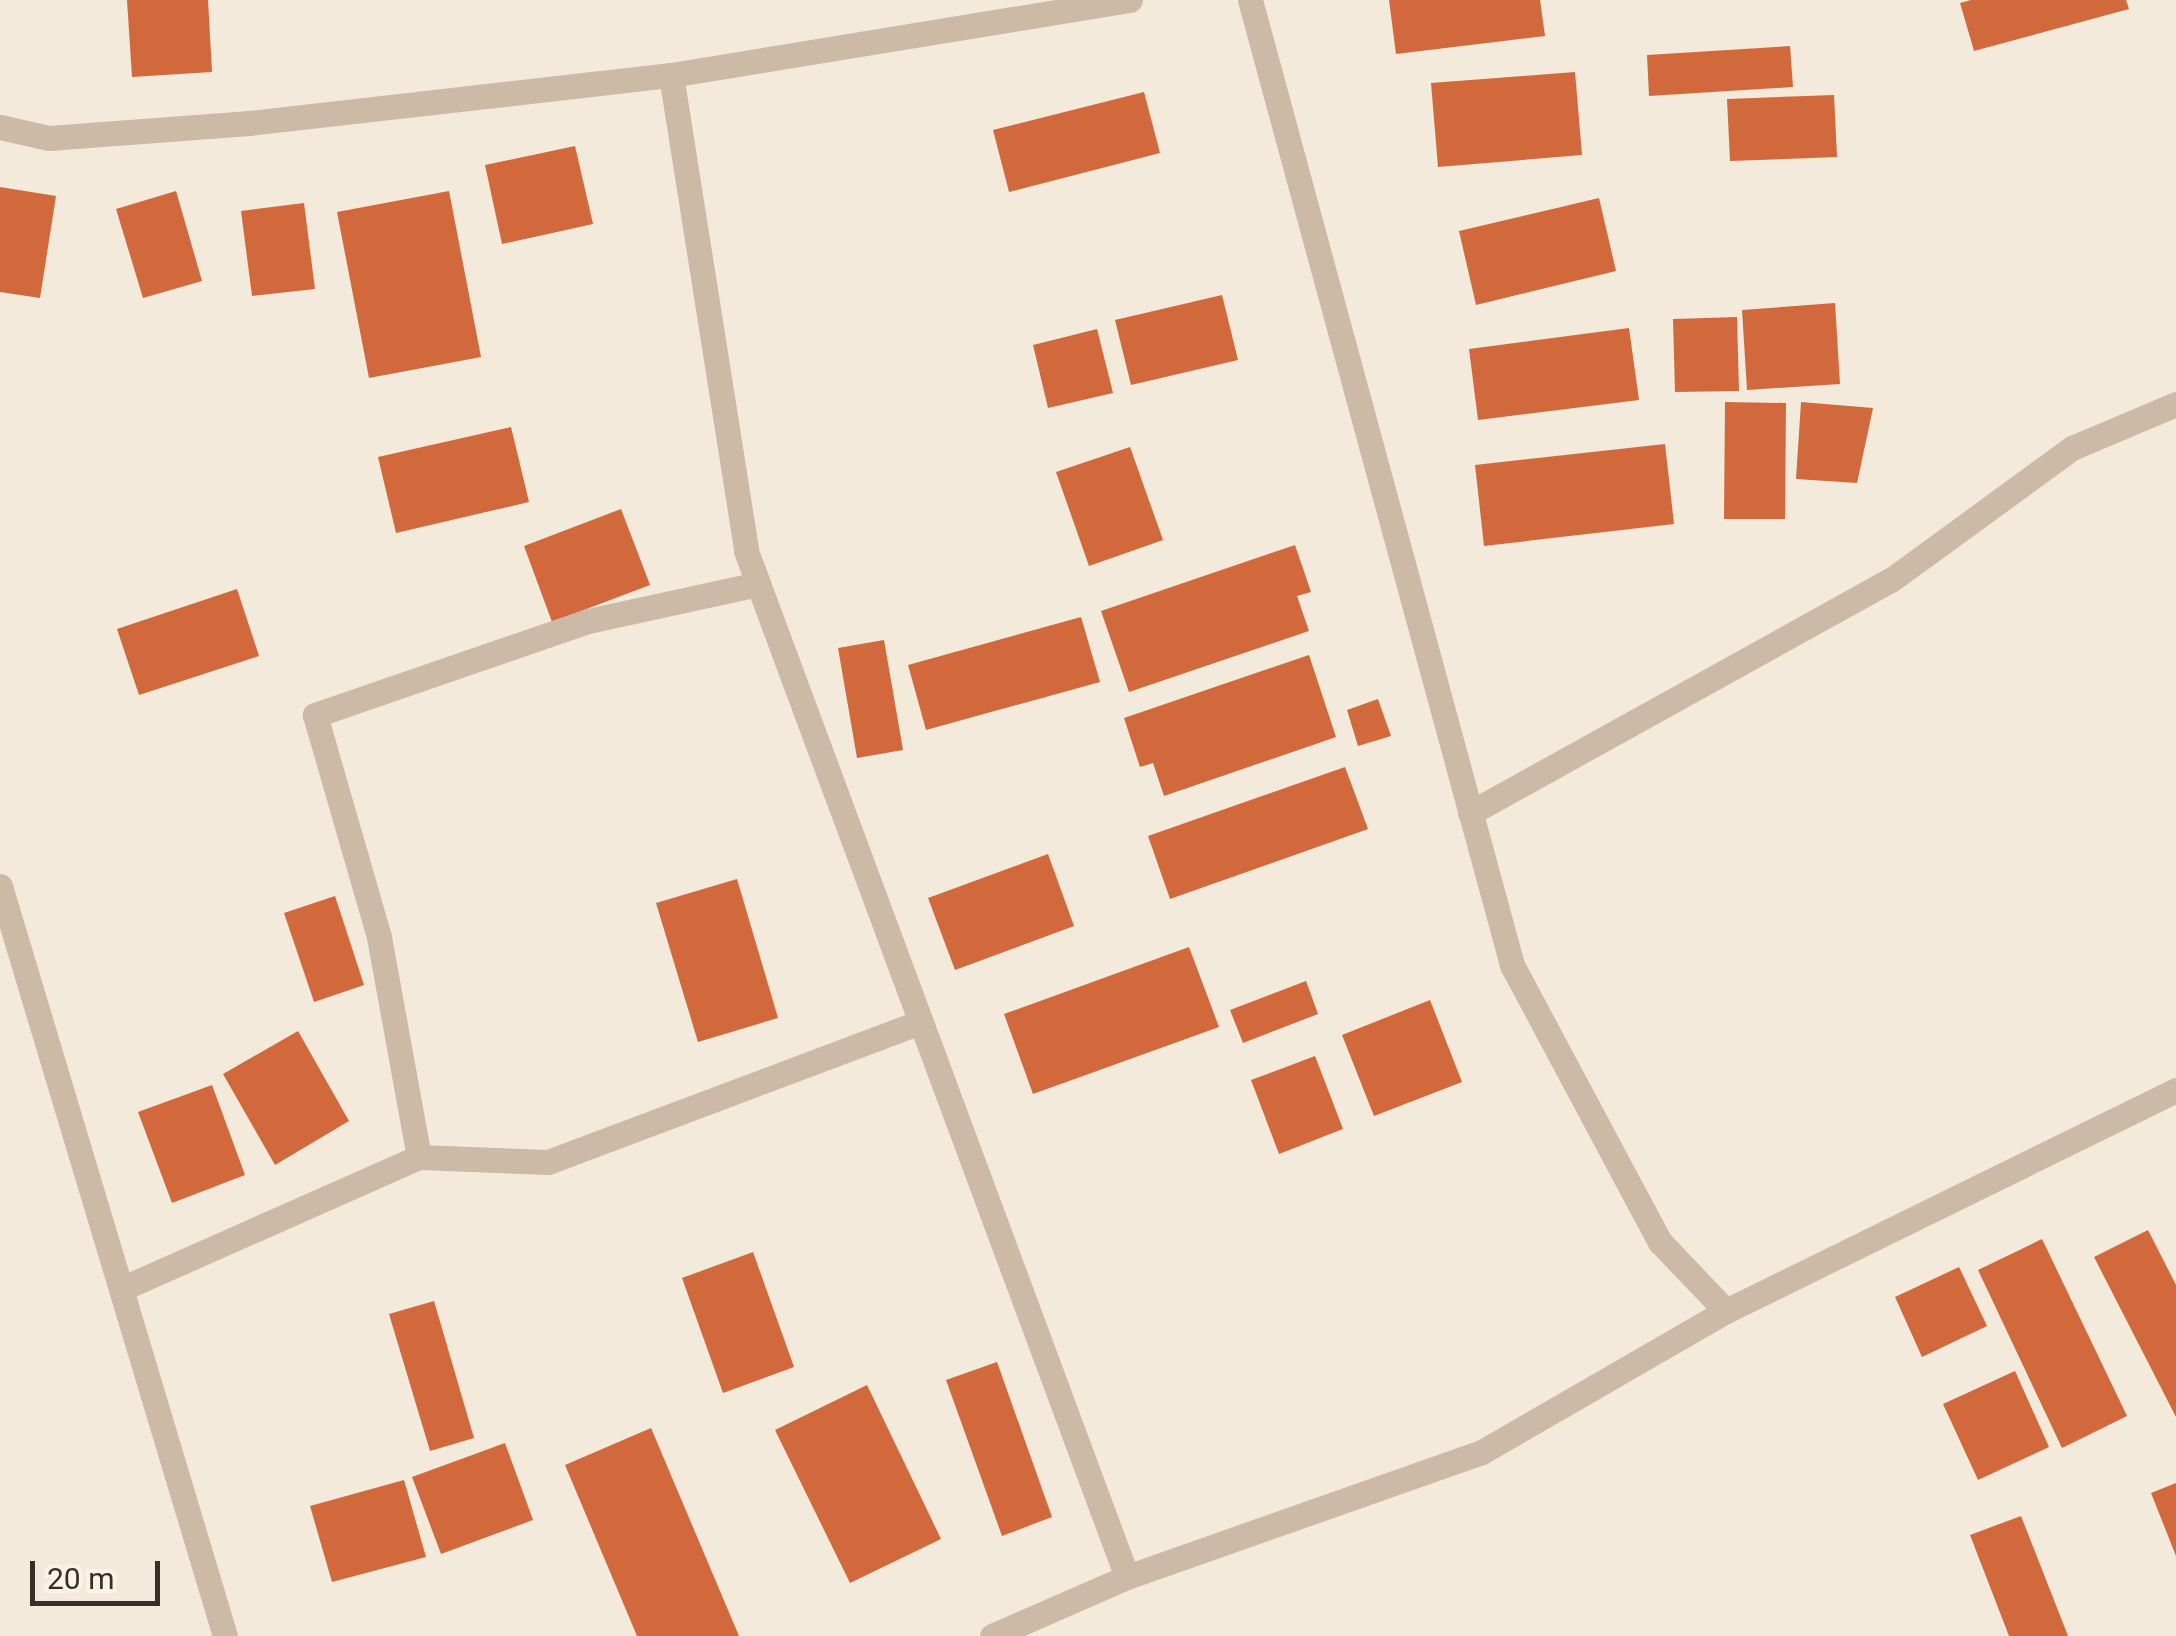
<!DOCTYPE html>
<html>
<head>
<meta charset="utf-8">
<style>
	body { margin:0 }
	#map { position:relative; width:2176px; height:1636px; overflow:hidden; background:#f4eadb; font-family:Roboto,sans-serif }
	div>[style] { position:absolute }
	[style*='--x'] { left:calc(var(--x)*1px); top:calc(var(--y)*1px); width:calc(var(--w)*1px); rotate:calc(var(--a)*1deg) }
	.building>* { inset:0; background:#d1693c }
	.street>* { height:25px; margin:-12.5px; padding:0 12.5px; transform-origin:12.5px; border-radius:12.5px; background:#cdbaa6 }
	span { translate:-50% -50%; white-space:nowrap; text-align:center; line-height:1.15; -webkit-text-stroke:10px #fbf3e8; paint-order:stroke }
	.scale { position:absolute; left:30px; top:1561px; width:130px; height:45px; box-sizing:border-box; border:5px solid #392e27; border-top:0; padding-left:12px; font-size:30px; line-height:35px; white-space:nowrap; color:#392e27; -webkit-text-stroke:8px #fbf3e8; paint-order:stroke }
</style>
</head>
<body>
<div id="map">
	<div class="building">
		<div style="clip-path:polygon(127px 0,208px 0,212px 72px,132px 77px)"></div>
		<div style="clip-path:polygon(1389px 0,1540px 0,1545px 36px,1396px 54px)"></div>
		<div style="clip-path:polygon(1971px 0,2126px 0,2129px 9px,1974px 51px,1960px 3px)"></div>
		<div style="clip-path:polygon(1790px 46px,1793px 87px,1649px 96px,1647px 55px)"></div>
		<div style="clip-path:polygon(1575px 72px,1582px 155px,1438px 167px,1431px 83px)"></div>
		<div style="clip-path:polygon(1144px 92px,1160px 153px,1009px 192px,993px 130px)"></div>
		<div style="clip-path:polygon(1834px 95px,1837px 157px,1730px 161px,1727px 99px)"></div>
		<div style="clip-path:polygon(575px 146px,593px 224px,502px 244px,485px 165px)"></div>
		<div style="clip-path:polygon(0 187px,56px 196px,40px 298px,0 292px)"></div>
		<div style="clip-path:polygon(176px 191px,202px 281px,143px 298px,116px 209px)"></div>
		<div style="clip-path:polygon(449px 191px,481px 357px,369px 378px,337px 212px)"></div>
		<div style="clip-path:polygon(1599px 198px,1616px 271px,1476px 305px,1459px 231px)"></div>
		<div style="clip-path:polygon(304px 203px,315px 289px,252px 296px,241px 211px)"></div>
		<div style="clip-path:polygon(1222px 295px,1238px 360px,1131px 385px,1115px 320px)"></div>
		<div style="clip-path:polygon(1835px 303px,1840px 384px,1747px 390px,1742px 310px)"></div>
		<div style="clip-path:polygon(1737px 317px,1739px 391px,1675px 392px,1673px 319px)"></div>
		<div style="clip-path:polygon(1629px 328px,1639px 400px,1478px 420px,1469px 349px)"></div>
		<div style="clip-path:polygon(1097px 329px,1113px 393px,1048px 408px,1033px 345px)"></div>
		<div style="clip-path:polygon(1725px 402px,1786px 403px,1785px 519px,1724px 519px)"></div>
		<div style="clip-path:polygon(1801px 402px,1873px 408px,1857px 483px,1796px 479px)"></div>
		<div style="clip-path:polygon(511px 427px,529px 502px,396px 533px,378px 457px)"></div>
		<div style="clip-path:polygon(1665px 444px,1674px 524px,1484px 546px,1475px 465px)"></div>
		<div style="clip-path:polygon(1130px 447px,1163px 540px,1089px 566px,1056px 472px)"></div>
		<div style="clip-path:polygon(621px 509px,650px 585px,552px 622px,524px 546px)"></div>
		<div style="clip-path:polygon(1295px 545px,1311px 592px,1297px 596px,1309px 631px,1129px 692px,1101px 611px)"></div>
		<div style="clip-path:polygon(237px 589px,259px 656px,139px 695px,117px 629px)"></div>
		<div style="clip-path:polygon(1081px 617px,1100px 682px,926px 730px,908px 665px)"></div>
		<div style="clip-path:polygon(884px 640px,903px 750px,857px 758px,838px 648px)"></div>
		<div style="clip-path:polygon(1309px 655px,1336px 737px,1164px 796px,1153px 763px,1140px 767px,1124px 718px)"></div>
		<div style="clip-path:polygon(1378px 699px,1391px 736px,1358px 746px,1347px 710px)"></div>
		<div style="clip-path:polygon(1345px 767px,1368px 829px,1170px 899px,1148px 836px)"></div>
		<div style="clip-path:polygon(1048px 854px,1074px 926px,955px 970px,928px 898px)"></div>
		<div style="clip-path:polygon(737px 879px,778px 1018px,698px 1042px,656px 903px)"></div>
		<div style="clip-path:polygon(335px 896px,364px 985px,314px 1002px,284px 913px)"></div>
		<div style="clip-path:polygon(1189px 947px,1219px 1027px,1033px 1094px,1004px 1014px)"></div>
		<div style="clip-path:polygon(1306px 981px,1318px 1014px,1243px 1043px,1230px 1010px)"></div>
		<div style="clip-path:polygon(1430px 1000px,1462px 1082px,1374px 1116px,1342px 1035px)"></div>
		<div style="clip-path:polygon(298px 1031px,349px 1121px,275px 1165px,223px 1074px)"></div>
		<div style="clip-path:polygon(1315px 1056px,1343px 1129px,1279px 1154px,1251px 1080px)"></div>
		<div style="clip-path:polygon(212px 1085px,245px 1175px,172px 1203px,138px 1112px)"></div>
		<div style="clip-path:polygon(2148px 1230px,2176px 1285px,2176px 1417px,2094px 1257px)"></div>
		<div style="clip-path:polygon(2042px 1239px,2127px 1416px,2062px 1448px,1978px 1270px)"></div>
		<div style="clip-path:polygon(753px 1252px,794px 1367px,723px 1393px,682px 1278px)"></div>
		<div style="clip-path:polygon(1959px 1267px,1987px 1326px,1922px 1357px,1895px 1297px)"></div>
		<div style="clip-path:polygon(434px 1301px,474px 1438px,430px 1451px,389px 1314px)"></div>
		<div style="clip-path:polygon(997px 1362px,1052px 1517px,1002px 1536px,946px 1380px)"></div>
		<div style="clip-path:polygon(2015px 1371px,2049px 1447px,1978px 1480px,1943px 1404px)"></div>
		<div style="clip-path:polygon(867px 1385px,941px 1539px,850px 1583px,775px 1430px)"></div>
		<div style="clip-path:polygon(651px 1428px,739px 1636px,637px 1636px,565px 1465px)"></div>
		<div style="clip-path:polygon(505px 1443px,533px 1520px,441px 1554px,412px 1477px)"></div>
		<div style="clip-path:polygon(404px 1480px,426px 1557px,332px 1582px,310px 1506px)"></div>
		<div style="clip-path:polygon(2176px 1483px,2176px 1556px,2151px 1493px)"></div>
		<div style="clip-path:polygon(2021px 1516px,2068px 1636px,2009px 1636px,1970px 1535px)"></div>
	</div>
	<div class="street">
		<div style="--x:1250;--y:0;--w:1000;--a:74.81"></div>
		<div style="--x:1512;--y:965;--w:314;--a:61.9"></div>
		<div style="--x:1660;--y:1242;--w:95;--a:46.3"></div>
		<div style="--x:1726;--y:1311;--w:501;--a:-26.16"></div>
		<div style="--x:671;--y:75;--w:482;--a:81"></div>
		<div style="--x:746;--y:551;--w:1094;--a:69.63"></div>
		<div style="--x:0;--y:127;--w:50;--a:12.7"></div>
		<div style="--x:49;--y:138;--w:201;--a:-4.3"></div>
		<div style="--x:249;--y:123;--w:425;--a:-6.5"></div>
		<div style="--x:671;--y:75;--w:465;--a:-9.3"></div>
		<div style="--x:758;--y:584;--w:174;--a:167.7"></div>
		<div style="--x:588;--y:621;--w:289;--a:161"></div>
		<div style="--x:315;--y:715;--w:231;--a:73.9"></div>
		<div style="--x:379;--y:937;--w:224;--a:79.7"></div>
		<div style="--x:419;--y:1157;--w:129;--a:2.2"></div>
		<div style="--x:548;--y:1162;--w:394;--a:-20.6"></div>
		<div style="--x:1470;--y:813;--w:481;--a:-29"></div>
		<div style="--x:1891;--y:580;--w:224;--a:-36.1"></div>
		<div style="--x:2072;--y:448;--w:113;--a:-22.9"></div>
		<div style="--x:0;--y:886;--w:783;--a:73.3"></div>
		<div style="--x:121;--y:1289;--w:326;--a:-23.9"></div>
		<div style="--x:992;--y:1636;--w:147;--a:-23.6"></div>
		<div style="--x:1127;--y:1577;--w:374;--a:-19.4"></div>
		<div style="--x:1480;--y:1453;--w:284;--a:-30"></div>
	</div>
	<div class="scale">20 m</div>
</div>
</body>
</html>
